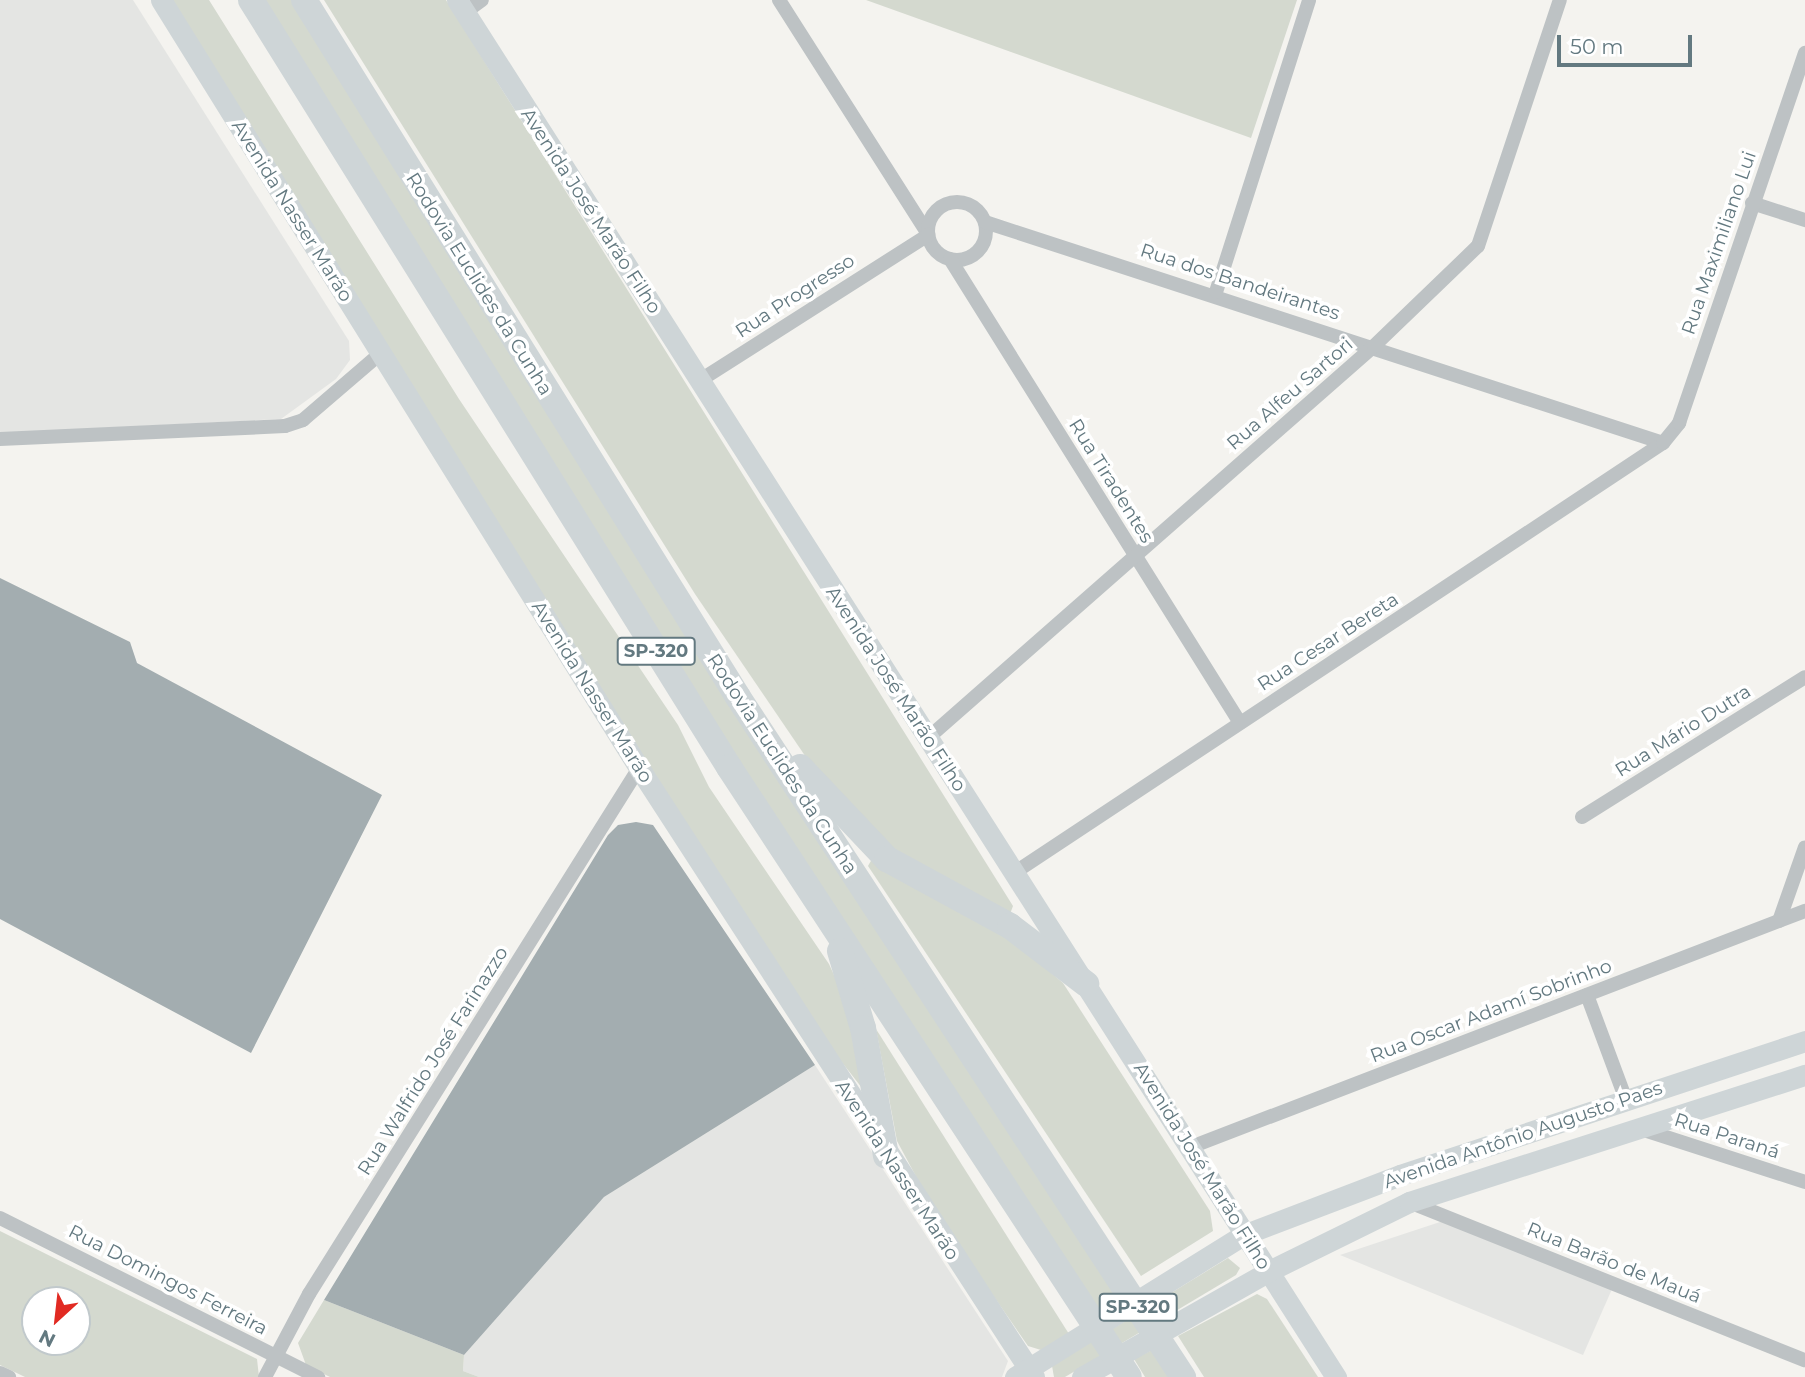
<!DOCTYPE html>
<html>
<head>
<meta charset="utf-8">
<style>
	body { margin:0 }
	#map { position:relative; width:1805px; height:1377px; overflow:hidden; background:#f4f3ef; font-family:Montserrat,sans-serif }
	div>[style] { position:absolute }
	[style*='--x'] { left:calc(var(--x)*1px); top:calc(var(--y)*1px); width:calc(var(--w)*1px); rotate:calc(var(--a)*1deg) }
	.built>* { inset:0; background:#e4e5e3 }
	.green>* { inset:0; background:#d4d9cf }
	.building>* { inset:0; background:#a3adb0 }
	.minor>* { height:14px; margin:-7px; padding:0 7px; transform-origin:7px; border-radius:7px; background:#bdc2c4 }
	.minor>.ring { margin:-7px; padding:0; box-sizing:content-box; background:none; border:14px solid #bdc2c4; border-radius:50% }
	.secondary>* { height:21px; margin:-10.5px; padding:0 10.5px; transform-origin:10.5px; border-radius:10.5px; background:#ced5d7 }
	.motorway>* { height:26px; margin:-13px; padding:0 13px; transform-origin:13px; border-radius:13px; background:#ced5d7 }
	span { translate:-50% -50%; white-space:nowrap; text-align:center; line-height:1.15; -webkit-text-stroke:7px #fff; paint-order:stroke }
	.shield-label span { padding:2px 5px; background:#fff; border:2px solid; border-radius:5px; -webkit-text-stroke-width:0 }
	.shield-label { font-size:18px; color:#637980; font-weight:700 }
	.street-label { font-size:19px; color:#637980 }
	.north { position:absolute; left:21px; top:1286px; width:70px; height:70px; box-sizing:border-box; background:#fff; border:2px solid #c1c9cc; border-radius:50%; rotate:207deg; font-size:19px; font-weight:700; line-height:28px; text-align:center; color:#637980 }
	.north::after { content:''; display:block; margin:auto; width:24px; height:32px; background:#e12a22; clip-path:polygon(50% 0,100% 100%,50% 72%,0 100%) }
	.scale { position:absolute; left:1557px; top:35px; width:135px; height:32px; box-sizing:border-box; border:4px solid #637980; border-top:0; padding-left:9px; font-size:21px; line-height:24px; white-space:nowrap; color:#637980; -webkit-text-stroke:5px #fff; paint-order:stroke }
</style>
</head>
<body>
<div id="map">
	<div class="built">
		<div style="clip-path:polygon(0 0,133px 0,349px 341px,350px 360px,336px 379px,281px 419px,0 433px)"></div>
		<div style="clip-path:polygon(815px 1065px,1008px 1361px,1002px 1377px,479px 1377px,463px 1371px,464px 1355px,604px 1197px)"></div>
		<div style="clip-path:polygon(1443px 1221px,1612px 1289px,1583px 1355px,1340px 1255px)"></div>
	</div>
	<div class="green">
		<div style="clip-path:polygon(169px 0,209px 0,459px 399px,678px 725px,709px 787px,829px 964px,858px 1028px,862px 1088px,805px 1015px)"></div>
		<div style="clip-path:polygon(260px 0,292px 0,1122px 1301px,1103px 1315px,837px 917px)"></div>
		<div style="clip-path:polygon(324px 0,446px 0,1013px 906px,1010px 914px,889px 853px,812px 766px,695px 594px)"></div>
		<div style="clip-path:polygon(866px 0,1297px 0,1251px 138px)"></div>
		<div style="clip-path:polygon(872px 859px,1009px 937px,1063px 983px,1210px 1211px,1213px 1231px,1141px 1276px,868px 866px)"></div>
		<div style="clip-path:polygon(876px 1029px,1069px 1334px,1041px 1350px,1028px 1346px,934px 1210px,897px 1141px)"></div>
		<div style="clip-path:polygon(evenodd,0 1231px,257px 1359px,259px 1377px,25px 1377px,0 1365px,0 1231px,35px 1300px,77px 1300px,77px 1342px,35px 1342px,35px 1300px)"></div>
		<div style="clip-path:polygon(1228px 1258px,1240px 1268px,1236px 1275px,1065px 1377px,1054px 1377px,1052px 1366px)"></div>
		<div style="clip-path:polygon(1257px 1294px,1267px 1299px,1318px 1377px,1204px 1377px,1178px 1336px)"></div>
		<div style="clip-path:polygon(324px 1300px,464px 1355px,463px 1371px,479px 1377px,330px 1377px,306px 1365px,298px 1343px)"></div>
		<div style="clip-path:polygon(1152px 1350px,1169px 1377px,1145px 1377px,1134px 1359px)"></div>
	</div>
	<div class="building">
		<div style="clip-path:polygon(0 578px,130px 642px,137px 663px,382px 795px,251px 1053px,0 919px)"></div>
		<div style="clip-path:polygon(636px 822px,653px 825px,815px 1065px,604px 1197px,464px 1355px,324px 1300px,608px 835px,618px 825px)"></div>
	</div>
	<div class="minor">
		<div style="--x:779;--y:0;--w:275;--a:57.5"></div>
		<div style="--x:464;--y:13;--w:22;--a:-36"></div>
		<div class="ring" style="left:928px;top:202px;width:44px;height:44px"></div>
		<div style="--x:1752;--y:203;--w:56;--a:17.8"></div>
		<div style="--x:985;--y:222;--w:713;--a:18.05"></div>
		<div style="--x:950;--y:259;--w:547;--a:57.99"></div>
		<div style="--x:1216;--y:292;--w:306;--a:-72.3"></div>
		<div style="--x:699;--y:381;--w:272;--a:-32.5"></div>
		<div style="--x:0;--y:439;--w:285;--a:-2.6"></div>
		<div style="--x:285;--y:426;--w:19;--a:-18"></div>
		<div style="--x:303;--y:420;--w:103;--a:-40.7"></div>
		<div style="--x:928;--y:738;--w:594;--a:-41.31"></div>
		<div style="--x:1374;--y:346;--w:144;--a:-43.9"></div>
		<div style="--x:1478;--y:246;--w:259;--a:-71.6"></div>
		<div style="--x:1582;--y:817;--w:263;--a:-32.1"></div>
		<div style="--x:1014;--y:873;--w:779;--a:-33.53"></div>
		<div style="--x:1663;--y:443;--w:26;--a:-51"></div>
		<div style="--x:1679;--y:423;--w:391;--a:-71.2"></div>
		<div style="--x:1779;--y:921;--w:78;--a:-70.6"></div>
		<div style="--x:1587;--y:995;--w:112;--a:69.6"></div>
		<div style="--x:1641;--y:1129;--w:172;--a:17.9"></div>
		<div style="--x:1191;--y:1147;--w:658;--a:-21.03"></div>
		<div style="--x:1409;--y:1202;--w:426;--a:21.8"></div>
		<div style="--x:0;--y:1218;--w:356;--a:26.6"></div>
		<div style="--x:0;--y:1373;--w:10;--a:24"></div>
		<div style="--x:265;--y:1377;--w:94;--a:-62.1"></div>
		<div style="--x:309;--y:1294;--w:621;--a:-57.9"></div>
	</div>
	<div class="secondary">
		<div style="--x:161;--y:0;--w:905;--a:58.1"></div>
		<div style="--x:639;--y:768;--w:726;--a:57.03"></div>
		<div style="--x:457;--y:0;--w:1634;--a:57.45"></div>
		<div style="--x:1015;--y:1377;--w:269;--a:-31.9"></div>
		<div style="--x:1243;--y:1235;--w:168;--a:-20.9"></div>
		<div style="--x:1400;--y:1175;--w:427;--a:-18.3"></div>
		<div style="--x:1082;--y:1377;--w:215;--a:-29.5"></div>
		<div style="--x:1269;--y:1271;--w:156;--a:-26.2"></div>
		<div style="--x:1409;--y:1202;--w:416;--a:-17.8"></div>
	</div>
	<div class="motorway">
		<div style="--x:251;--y:0;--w:904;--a:58.07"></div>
		<div style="--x:729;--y:767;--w:729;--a:56.75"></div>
		<div style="--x:304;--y:0;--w:821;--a:58.09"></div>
		<div style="--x:738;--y:697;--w:813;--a:56.8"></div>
		<div style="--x:800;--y:767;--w:127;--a:46.6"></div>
		<div style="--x:887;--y:859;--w:140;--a:28.6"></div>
		<div style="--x:1010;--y:926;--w:96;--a:37.3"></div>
		<div style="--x:840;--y:951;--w:80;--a:73.4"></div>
		<div style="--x:863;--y:1028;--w:130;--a:79.8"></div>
	</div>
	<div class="shield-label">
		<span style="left:656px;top:651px">SP-320</span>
		<span style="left:1138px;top:1307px">SP-320</span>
	</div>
	<div class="street-label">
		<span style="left:292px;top:211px;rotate:58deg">Avenida Nasser Marão</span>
		<span style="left:591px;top:211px;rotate:57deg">Avenida José Marão Filho</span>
		<span style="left:1719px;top:243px;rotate:-71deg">Rua Maximiliano Lui</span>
		<span style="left:1240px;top:282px;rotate:18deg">Rua dos Bandeirantes</span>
		<span style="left:479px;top:284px;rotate:58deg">Rodovia Euclides da Cunha</span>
		<span style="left:795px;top:296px;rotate:-33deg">Rua Progresso</span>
		<span style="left:1290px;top:394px;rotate:-41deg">Rua Alfeu Sartori</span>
		<span style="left:1111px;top:481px;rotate:58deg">Rua Tiradentes</span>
		<span style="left:1328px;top:642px;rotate:-33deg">Rua Cesar Bereta</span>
		<span style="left:896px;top:689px;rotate:57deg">Avenida José Marão Filho</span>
		<span style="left:592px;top:692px;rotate:58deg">Avenida Nasser Marão</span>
		<span style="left:1683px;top:731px;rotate:-32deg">Rua Mário Dutra</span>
		<span style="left:782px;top:764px;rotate:57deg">Rodovia Euclides da Cunha</span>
		<span style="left:1491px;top:1011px;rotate:-21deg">Rua Oscar Adamí Sobrinho</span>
		<span style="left:433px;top:1061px;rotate:-58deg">Rua Walfrido José Farinazzo</span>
		<span style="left:1523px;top:1135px;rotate:-19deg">Avenida Antônio Augusto Paes</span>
		<span style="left:1727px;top:1136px;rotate:18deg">Rua Paraná</span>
		<span style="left:1202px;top:1166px;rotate:58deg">Avenida José Marão Filho</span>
		<span style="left:897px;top:1170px;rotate:57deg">Avenida Nasser Marão</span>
		<span style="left:1614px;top:1263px;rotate:22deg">Rua Barão de Mauá</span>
		<span style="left:168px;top:1280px;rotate:27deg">Rua Domingos Ferreira</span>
	</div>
	<div class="north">N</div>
	<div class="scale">50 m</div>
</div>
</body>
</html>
